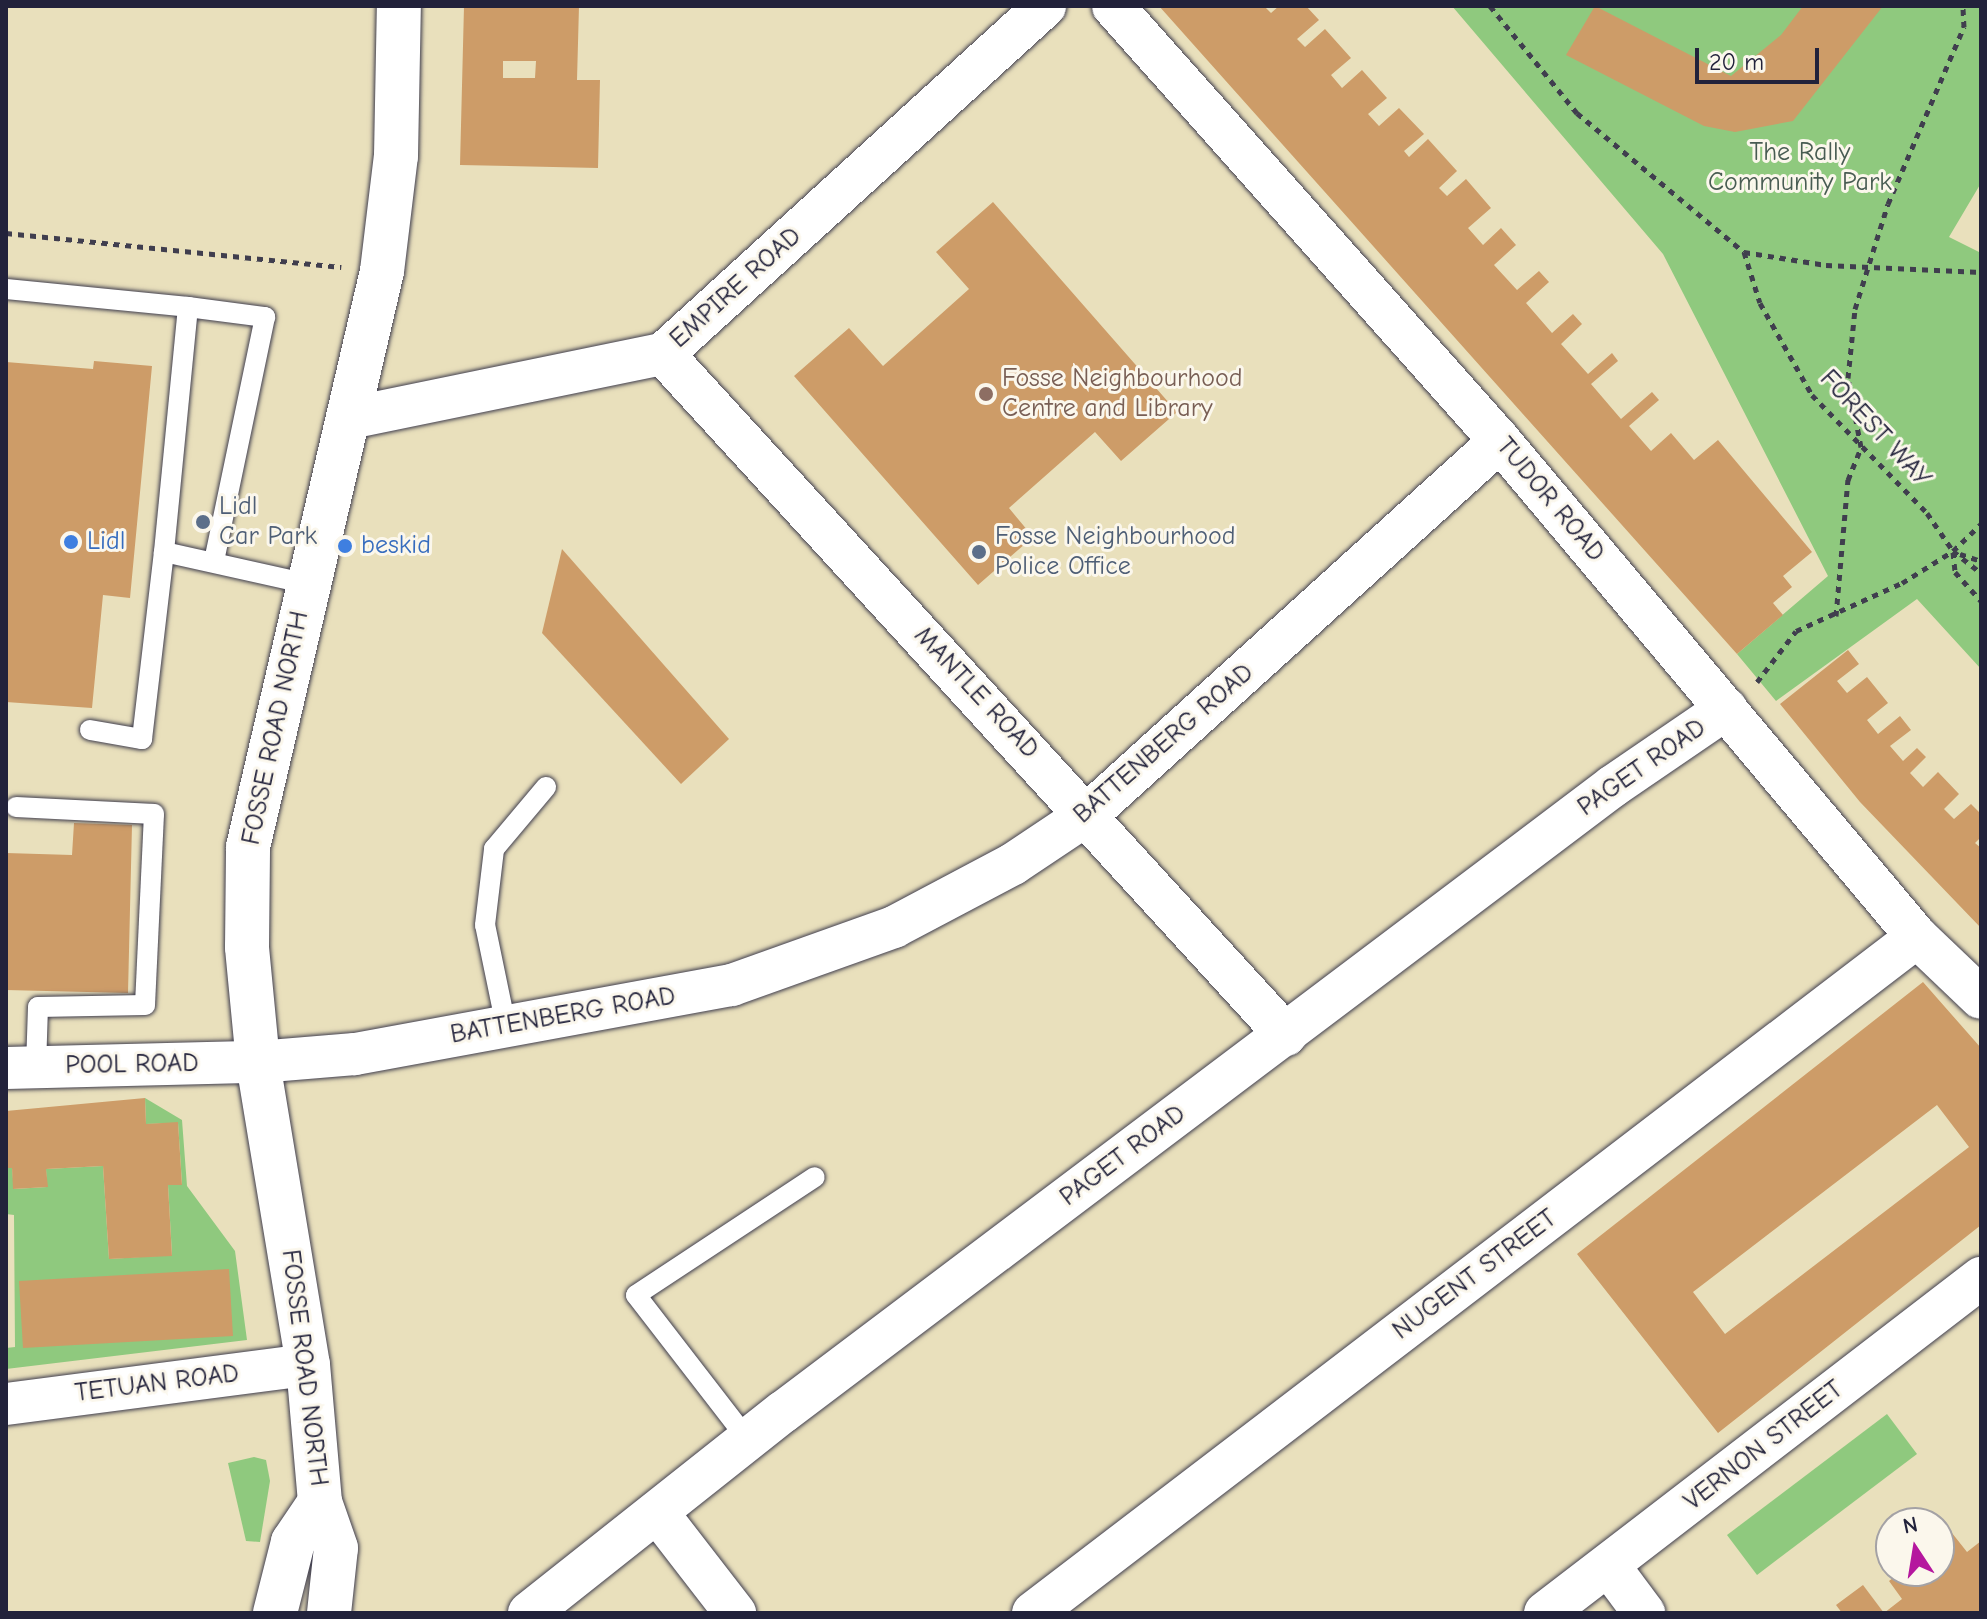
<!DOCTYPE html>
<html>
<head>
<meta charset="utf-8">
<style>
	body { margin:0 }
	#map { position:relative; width:1987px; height:1619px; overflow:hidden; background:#e9e0bc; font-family:"Comic Neue",sans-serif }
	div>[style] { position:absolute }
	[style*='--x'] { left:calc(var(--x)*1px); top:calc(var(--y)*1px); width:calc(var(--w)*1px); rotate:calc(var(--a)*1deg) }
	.green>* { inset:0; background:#8fc97e }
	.building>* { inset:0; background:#cd9c68 }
	.path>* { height:5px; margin-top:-2.5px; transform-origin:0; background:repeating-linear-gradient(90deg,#403e4e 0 6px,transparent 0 12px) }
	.roads { filter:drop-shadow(0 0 2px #403e4e) drop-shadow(0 0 2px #403e4e) }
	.service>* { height:20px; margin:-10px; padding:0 10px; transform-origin:10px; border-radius:10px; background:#fff }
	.minor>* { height:42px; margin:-21px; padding:0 21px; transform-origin:21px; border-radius:21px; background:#fff }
	.tertiary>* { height:44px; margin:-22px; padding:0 22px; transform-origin:22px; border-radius:22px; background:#fff }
	.dots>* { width:22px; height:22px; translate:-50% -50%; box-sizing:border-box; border:4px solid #fbf7ec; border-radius:50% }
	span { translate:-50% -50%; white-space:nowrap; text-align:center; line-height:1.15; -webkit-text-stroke:6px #fbf7ec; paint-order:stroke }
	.park-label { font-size:26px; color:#485c52 }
	.street-label { font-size:26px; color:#22223b }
	.education-label { font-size:26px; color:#785e54 }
	.left { translate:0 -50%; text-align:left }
	.service-label { font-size:26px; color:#4e5e75 }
	.shop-label { font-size:26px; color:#366cbe }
	.frame { position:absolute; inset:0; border:8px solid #22223b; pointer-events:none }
	.north { position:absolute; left:1875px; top:1507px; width:80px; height:80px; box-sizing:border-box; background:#fbf7ec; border:2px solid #a4a2a5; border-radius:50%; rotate:348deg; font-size:22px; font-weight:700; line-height:32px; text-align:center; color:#22223b }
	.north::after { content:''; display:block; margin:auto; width:28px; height:36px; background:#b5179e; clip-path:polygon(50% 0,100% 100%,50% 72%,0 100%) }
	.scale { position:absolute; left:1695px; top:48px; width:124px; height:36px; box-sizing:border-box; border:4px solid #22223b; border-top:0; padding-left:10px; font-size:24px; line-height:28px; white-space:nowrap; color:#22223b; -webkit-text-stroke:6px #fbf7ec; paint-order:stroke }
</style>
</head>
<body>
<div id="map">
	<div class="green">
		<div style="clip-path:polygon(1452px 6px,1981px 6px,1981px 183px,1949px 237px,1981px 253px,1981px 669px,1917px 599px,1776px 701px,1737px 654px,1828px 576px,1663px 254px)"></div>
		<div style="clip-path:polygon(145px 1098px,182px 1120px,187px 1186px,235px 1251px,247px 1340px,6px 1369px,6px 1348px,15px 1347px,14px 1215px,6px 1214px,6px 1168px,12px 1168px,14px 1189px,47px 1187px,46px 1169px,103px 1166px,109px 1259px,172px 1255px,168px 1185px,182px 1184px,178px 1123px,146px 1124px)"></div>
		<div style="clip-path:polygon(1887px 1414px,1917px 1454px,1757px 1575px,1727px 1535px)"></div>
		<div style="clip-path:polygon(254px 1457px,266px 1460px,270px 1481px,260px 1542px,246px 1541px,228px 1463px)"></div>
	</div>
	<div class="building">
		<div style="clip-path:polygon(evenodd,464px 6px,579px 6px,577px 80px,600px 80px,598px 168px,460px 165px,464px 6px,503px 61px,536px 61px,535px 78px,503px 78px,503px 61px)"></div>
		<div style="clip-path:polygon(1159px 6px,1264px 6px,1271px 13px,1279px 6px,1306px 6px,1319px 20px,1297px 39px,1305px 47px,1325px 29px,1351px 58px,1331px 75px,1342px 88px,1362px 70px,1387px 98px,1368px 114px,1379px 126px,1399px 108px,1424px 134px,1404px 151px,1409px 157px,1428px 139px,1457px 171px,1439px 188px,1447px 196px,1466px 179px,1491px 208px,1468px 228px,1483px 245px,1501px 228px,1516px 245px,1494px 265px,1517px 290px,1539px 271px,1549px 282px,1526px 303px,1552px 333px,1573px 314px,1582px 324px,1561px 344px,1588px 374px,1612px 353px,1618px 361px,1591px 384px,1621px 419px,1652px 392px,1659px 400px,1629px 426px,1651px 451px,1671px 433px,1694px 460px,1718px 440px,1812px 552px,1783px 576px,1792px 587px,1773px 603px,1783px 615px,1737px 654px)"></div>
		<div style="clip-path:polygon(1595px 6px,1731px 76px,1781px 35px,1803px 6px,1883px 6px,1793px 121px,1735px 132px,1704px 126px,1566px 55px)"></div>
		<div style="clip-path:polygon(993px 202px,1177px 412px,1121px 461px,1095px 432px,1009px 508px,1033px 537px,978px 585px,794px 376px,849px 328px,883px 366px,969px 289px,936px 252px)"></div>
		<div style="clip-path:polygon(94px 361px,152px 366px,130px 598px,103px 595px,92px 708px,6px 702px,6px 362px,93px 369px)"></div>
		<div style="clip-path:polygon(562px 549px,729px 739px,681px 784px,542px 633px)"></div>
		<div style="clip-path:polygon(1848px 650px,1859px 664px,1837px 681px,1847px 693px,1867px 677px,1888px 703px,1867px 720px,1878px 734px,1900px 716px,1911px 730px,1890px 746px,1903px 761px,1917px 748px,1926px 757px,1910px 773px,1923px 787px,1938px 772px,1959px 794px,1944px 809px,1954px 819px,1971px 804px,1981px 814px,1981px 837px,1975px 843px,1981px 848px,1981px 928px,1860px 802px,1780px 704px)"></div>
		<div style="clip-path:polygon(74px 823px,132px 825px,128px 993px,6px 990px,6px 853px,72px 855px)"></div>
		<div style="clip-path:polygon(evenodd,1923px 982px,1981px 1048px,1981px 1225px,1718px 1433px,1577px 1254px,1923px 982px,1937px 1105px,1969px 1147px,1725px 1334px,1693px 1292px,1937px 1105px)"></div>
		<div style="clip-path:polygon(145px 1098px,146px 1124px,178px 1122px,182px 1185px,168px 1185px,172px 1256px,109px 1259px,103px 1166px,46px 1169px,48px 1187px,13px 1189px,12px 1168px,6px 1168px,6px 1111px)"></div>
		<div style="clip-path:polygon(229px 1269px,233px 1336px,23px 1348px,19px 1281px)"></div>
		<div style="clip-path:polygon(1952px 1533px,1967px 1552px,1981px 1541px,1981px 1610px,1977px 1613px,1842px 1613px,1836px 1605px,1863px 1585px,1884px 1613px,1902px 1599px,1889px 1581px,1902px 1571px,1917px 1571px,1925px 1582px,1943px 1569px,1939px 1543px)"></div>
	</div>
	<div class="path">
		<div style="--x:1490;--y:6;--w:138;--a:50.9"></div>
		<div style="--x:1577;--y:113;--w:217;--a:39.8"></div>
		<div style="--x:1744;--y:252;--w:83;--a:9"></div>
		<div style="--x:1826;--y:265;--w:155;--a:2.6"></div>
		<div style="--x:6;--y:233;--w:337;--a:5.8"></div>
		<div style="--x:1744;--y:252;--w:53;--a:72.6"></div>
		<div style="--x:1760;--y:303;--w:106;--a:60.5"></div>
		<div style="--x:1812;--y:395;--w:165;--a:45.7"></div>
		<div style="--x:1927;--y:513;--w:46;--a:55.6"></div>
		<div style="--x:1953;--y:551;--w:36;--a:38"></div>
		<div style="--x:1953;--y:552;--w:20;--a:84"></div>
		<div style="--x:1955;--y:572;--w:39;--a:48"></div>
		<div style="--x:1960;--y:554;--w:22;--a:18"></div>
		<div style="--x:1836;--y:616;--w:137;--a:-85"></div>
		<div style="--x:1848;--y:480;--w:35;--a:-68"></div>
		<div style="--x:1861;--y:447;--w:70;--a:-100.7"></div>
		<div style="--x:1848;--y:378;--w:69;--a:-84.2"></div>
		<div style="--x:1855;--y:309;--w:110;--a:-72.6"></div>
		<div style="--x:1888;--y:204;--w:193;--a:-66.8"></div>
		<div style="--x:1964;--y:27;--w:21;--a:-93"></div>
		<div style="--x:1757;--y:682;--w:64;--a:-52.6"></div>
		<div style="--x:1796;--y:631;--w:116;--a:-24.4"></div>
		<div style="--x:1902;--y:583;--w:60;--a:-32.1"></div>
		<div style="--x:1953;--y:551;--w:39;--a:-44"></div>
	</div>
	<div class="roads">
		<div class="service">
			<div style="--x:6;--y:289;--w:183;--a:5.6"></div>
			<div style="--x:188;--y:307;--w:246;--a:95.6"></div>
			<div style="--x:188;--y:307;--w:78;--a:7.4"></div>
			<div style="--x:265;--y:317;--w:250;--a:101.8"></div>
			<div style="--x:90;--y:730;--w:53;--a:9.8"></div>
			<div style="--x:142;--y:739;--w:188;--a:-83.3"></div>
			<div style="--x:164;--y:552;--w:148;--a:12.5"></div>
			<div style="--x:16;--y:807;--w:138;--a:2.9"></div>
			<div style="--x:154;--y:814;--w:191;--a:92.7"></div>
			<div style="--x:145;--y:1005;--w:107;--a:178.9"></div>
			<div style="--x:38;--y:1007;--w:60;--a:91.9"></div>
			<div style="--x:506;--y:1026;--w:103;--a:-101.7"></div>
			<div style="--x:485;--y:925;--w:77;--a:-83.2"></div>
			<div style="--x:494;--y:849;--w:81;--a:-50"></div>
			<div style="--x:748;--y:1440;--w:183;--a:-127.7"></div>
			<div style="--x:636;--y:1295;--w:214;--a:-33.4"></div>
		</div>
		<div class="minor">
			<div style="--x:1113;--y:6;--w:582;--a:48.34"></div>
			<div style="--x:1500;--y:441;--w:648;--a:49.95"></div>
			<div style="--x:1917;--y:937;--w:88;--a:43.6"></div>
			<div style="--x:663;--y:354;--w:923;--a:47.55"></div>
			<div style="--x:350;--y:418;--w:319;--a:-11.6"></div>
			<div style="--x:663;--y:354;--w:517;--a:-42.33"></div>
			<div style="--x:6;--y:1068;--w:252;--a:-1.4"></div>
			<div style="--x:258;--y:1062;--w:97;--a:-4.7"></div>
			<div style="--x:355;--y:1054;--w:383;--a:-10.4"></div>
			<div style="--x:732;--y:985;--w:172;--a:-19.7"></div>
			<div style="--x:894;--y:927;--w:135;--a:-27.9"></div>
			<div style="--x:1013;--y:864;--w:90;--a:-33.7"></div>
			<div style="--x:1088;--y:814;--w:556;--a:-42.16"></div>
			<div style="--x:6;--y:1404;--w:305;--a:-7.4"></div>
			<div style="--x:657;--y:1512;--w:128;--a:52.3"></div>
			<div style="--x:1609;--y:1566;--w:59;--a:53.3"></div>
			<div style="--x:529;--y:1613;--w:324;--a:-38.4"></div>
			<div style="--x:783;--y:1412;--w:1040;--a:-37.02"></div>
			<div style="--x:1613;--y:786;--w:137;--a:-34.3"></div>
			<div style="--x:1033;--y:1613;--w:1113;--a:-37.41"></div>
			<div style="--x:1545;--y:1613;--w:550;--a:-37.54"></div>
		</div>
		<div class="tertiary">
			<div style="--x:275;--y:1613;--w:73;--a:-75.8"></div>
			<div style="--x:293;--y:1542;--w:48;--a:-56"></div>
			<div style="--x:329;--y:1613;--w:65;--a:-83.9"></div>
			<div style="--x:336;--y:1548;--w:49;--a:-109.2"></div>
			<div style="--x:320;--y:1502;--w:138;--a:-95"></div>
			<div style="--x:308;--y:1365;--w:307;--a:-99.4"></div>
			<div style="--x:258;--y:1062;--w:116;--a:-95.5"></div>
			<div style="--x:247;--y:947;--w:100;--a:-89.4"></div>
			<div style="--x:248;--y:847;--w:591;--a:-76.9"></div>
			<div style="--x:382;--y:271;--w:116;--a:-83.1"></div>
			<div style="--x:396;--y:156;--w:150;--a:-88.9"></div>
		</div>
	</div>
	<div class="dots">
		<div style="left:986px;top:394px;background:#8d6e63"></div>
		<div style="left:203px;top:522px;background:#5c6f8a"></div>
		<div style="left:71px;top:542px;background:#3f7fe0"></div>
		<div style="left:345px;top:546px;background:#3f7fe0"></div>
		<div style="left:979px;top:552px;background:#5c6f8a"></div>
	</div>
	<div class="park-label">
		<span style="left:1800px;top:168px">The Rally<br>Community Park</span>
	</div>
	<div class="street-label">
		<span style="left:736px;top:288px;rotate:-42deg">EMPIRE ROAD</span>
		<span style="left:1875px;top:429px;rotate:47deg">FOREST WAY</span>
		<span style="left:1550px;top:500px;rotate:50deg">TUDOR ROAD</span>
		<span style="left:976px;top:693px;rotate:47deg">MANTLE ROAD</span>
		<span style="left:276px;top:728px;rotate:-78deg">FOSSE ROAD NORTH</span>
		<span style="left:1164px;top:744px;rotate:-41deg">BATTENBERG ROAD</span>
		<span style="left:1642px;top:768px;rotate:-35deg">PAGET ROAD</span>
		<span style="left:563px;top:1016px;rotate:-10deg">BATTENBERG ROAD</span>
		<span style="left:132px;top:1065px;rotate:-1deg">POOL ROAD</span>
		<span style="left:1123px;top:1156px;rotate:-37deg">PAGET ROAD</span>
		<span style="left:1475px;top:1275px;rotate:-37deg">NUGENT STREET</span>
		<span style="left:304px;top:1368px;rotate:83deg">FOSSE ROAD NORTH</span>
		<span style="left:157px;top:1384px;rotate:-7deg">TETUAN ROAD</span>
		<span style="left:1764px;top:1446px;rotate:-38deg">VERNON STREET</span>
	</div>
	<div class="education-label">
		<span class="left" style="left:1002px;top:394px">Fosse Neighbourhood<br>Centre and Library</span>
	</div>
	<div class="service-label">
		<span class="left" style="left:219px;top:522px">Lidl<br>Car Park</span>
		<span class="left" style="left:995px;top:552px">Fosse Neighbourhood<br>Police Office</span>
	</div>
	<div class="shop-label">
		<span class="left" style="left:87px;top:542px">Lidl</span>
		<span class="left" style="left:361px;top:546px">beskid</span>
	</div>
	<div class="frame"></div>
	<div class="north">N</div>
	<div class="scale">20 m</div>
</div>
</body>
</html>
